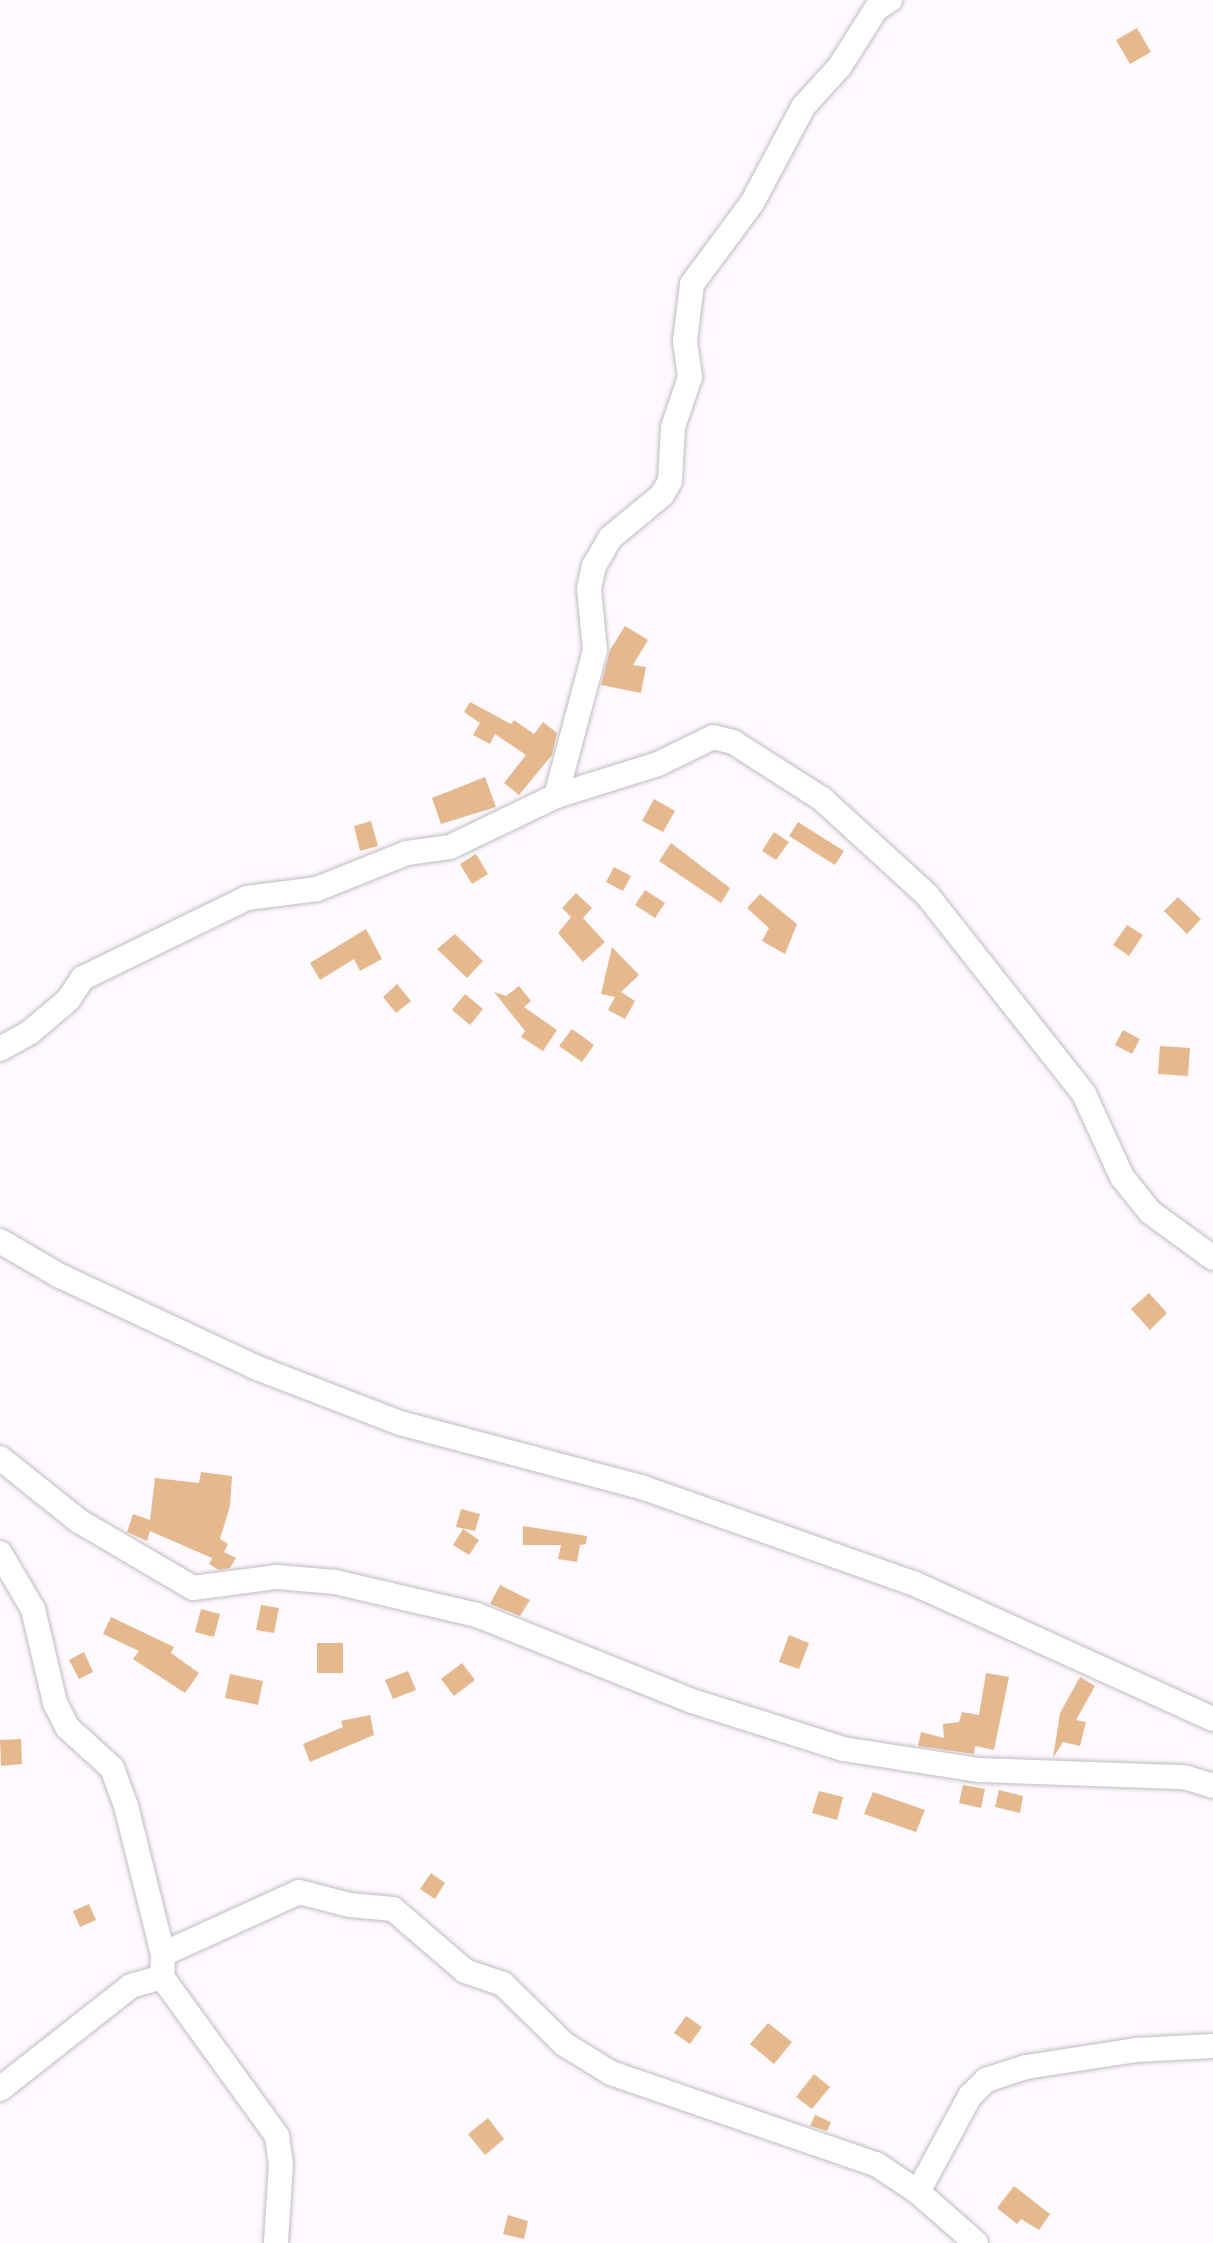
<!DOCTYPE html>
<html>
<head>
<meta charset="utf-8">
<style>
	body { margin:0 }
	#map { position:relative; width:1213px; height:2243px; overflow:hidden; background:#fefaff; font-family:"Roboto Condensed",sans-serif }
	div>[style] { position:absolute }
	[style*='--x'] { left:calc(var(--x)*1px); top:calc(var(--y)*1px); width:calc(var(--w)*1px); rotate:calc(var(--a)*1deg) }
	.building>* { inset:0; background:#e6b88e }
	.roads { filter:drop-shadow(0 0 2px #bfbbc0) drop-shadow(0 0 2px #bfbbc0) }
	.minor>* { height:24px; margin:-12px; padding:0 12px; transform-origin:12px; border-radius:12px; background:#fff }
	span { translate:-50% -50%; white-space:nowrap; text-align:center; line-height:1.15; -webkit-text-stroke:7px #fff; paint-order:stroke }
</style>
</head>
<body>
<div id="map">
	<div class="building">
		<div style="clip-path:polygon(1137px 28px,1151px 52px,1130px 64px,1116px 40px)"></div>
		<div style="clip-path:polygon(625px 626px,648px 640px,633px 665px,646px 667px,641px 693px,601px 685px,610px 650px)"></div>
		<div style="clip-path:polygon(470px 702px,511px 724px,514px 720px,534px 734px,543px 722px,557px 733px,552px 755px,519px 795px,504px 783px,526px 755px,495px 734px,490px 744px,473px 735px,480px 723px,464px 712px)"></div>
		<div style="clip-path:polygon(485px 777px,496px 807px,441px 824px,432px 798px)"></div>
		<div style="clip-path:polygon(654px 799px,675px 811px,663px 832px,642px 821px)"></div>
		<div style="clip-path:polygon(371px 821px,378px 846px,360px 851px,354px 826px)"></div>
		<div style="clip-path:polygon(798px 822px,844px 851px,835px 865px,789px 836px)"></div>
		<div style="clip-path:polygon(774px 832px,789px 842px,776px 860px,762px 851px)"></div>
		<div style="clip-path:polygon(671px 843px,730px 888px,721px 903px,659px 861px)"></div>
		<div style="clip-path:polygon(476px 854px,488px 874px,472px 884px,460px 864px)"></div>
		<div style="clip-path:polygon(614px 867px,631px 876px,623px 891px,606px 882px)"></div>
		<div style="clip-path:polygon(645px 890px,665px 903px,655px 918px,635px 905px)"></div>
		<div style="clip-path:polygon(576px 893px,592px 908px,583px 918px,605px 942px,583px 962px,558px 933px,571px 917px,562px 908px)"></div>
		<div style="clip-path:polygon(760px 894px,797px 924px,785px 954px,762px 941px,769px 928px,747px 908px)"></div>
		<div style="clip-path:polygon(1178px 897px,1201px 919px,1187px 934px,1164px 911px)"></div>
		<div style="clip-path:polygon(1127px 925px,1143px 935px,1129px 956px,1113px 945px)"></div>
		<div style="clip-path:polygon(366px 929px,382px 959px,360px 971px,354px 959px,320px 980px,310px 963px)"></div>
		<div style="clip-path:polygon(455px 934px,483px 961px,467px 978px,437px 949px)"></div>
		<div style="clip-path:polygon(612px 947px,639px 975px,621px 992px,635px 1001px,625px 1019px,608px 1010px,615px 997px,601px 994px)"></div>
		<div style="clip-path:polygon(397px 984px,411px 1001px,396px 1013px,383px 997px)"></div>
		<div style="clip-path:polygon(519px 986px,531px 1001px,524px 1007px,557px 1030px,543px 1051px,521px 1037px,525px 1031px,494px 992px,506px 996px)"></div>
		<div style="clip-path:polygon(465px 994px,483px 1009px,470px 1025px,452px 1010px)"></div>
		<div style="clip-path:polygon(572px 1029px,594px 1045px,582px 1062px,559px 1046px)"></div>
		<div style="clip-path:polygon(1123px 1030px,1140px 1039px,1132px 1054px,1115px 1045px)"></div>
		<div style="clip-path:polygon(1160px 1046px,1190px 1048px,1188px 1076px,1158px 1074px)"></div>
		<div style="clip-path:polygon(1149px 1293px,1167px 1313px,1150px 1330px,1131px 1309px)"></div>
		<div style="clip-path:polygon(201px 1472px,232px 1476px,230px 1506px,220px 1539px,228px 1544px,224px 1552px,236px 1558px,230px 1568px,219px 1570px,209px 1564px,212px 1558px,150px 1531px,147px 1541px,127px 1532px,133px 1514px,150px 1520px,155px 1478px,199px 1483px)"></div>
		<div style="clip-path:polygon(461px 1509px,480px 1514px,475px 1531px,456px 1527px)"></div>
		<div style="clip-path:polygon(523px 1526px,587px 1536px,586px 1544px,580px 1545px,577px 1562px,558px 1559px,561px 1545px,523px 1545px)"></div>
		<div style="clip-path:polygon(463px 1529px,479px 1540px,469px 1555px,453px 1545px)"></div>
		<div style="clip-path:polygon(500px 1585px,530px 1600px,520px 1616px,490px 1604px)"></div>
		<div style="clip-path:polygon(261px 1605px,279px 1608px,274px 1633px,256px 1630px)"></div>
		<div style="clip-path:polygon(201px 1609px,220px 1614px,214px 1637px,195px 1632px)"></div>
		<div style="clip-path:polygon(111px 1617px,174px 1647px,171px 1653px,199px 1673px,185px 1693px,133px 1659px,139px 1651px,103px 1634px)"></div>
		<div style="clip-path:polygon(789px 1635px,809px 1643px,799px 1669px,779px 1662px)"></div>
		<div style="clip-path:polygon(317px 1643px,343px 1643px,343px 1673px,317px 1673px)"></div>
		<div style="clip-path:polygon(84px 1652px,93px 1672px,79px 1679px,69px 1660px)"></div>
		<div style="clip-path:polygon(462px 1663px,475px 1680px,454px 1696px,441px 1679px)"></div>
		<div style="clip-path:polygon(408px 1671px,416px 1690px,393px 1699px,385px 1680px)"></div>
		<div style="clip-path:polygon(986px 1673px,1009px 1677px,994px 1750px,975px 1746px,974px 1754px,918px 1746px,921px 1732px,944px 1738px,943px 1724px,959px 1722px,962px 1712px,979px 1715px)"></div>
		<div style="clip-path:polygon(230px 1674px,263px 1681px,258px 1705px,225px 1698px)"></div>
		<div style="clip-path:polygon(1080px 1677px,1095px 1686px,1076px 1720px,1086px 1722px,1080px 1746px,1063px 1742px,1053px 1758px,1060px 1713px)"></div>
		<div style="clip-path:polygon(370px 1715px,374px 1735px,310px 1762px,303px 1744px,343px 1727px,341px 1721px)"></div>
		<div style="clip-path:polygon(21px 1739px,22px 1764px,1px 1766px,0 1740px)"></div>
		<div style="clip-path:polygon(963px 1785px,985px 1789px,981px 1808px,959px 1803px)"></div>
		<div style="clip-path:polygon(999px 1790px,1023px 1796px,1020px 1813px,995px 1807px)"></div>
		<div style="clip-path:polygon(819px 1791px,843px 1797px,837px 1820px,812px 1813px)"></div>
		<div style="clip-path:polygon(873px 1792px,925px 1810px,916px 1832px,864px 1814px)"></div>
		<div style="clip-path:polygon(431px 1873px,445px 1883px,435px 1899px,420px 1889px)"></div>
		<div style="clip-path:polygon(89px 1904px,96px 1920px,80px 1927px,73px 1911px)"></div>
		<div style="clip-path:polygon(686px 2016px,702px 2027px,690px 2044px,674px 2033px)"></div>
		<div style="clip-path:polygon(768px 2023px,792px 2042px,774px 2064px,750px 2044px)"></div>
		<div style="clip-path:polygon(814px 2074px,830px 2087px,812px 2109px,796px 2097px)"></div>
		<div style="clip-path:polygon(815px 2115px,831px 2122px,827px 2131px,810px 2126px)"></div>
		<div style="clip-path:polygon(488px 2118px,504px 2139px,485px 2155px,468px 2134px)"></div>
		<div style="clip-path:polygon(1014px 2186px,1050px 2214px,1039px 2230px,1021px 2219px,1017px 2224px,997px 2208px)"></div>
		<div style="clip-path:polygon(508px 2215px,528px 2221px,524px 2239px,503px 2234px)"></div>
	</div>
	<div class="roads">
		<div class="minor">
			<div style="--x:556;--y:796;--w:151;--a:-75"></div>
			<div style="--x:595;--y:650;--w:61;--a:-95.6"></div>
			<div style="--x:589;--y:589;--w:24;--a:-78"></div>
			<div style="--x:594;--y:566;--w:32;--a:-60"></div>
			<div style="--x:610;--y:538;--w:67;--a:-39.6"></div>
			<div style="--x:662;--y:495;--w:16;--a:-60"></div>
			<div style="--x:670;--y:481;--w:54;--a:-86.8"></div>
			<div style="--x:673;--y:427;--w:53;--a:-71.2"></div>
			<div style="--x:690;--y:377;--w:36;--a:-98"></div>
			<div style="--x:685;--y:341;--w:57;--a:-83"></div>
			<div style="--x:692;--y:284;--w:101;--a:-53.5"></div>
			<div style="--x:752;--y:203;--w:109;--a:-62"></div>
			<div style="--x:803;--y:107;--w:55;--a:-47.9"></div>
			<div style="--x:840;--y:66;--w:67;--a:-57.7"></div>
			<div style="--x:876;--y:9;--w:17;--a:-33"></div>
			<div style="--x:0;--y:1049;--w:33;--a:-29"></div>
			<div style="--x:29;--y:1033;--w:51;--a:-40.2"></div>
			<div style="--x:68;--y:1000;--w:27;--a:-56"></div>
			<div style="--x:83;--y:978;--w:182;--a:-26"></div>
			<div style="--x:247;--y:898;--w:71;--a:-7.3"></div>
			<div style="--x:317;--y:889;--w:97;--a:-21.8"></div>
			<div style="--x:407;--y:853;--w:43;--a:-7.9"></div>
			<div style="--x:450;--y:847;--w:118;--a:-25.7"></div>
			<div style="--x:556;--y:796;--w:107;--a:-17.4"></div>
			<div style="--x:658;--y:764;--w:61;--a:-26.1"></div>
			<div style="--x:713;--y:737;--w:21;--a:14"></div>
			<div style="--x:733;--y:742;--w:106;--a:32.6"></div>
			<div style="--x:822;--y:799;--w:142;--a:42.4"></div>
			<div style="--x:927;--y:895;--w:253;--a:51.7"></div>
			<div style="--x:1084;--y:1094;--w:91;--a:65.4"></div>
			<div style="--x:1122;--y:1177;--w:45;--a:51.3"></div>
			<div style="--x:1150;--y:1212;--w:78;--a:36.1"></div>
			<div style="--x:0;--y:1241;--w:69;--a:30.3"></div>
			<div style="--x:60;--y:1276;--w:215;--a:25"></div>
			<div style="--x:255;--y:1367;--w:155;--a:21.1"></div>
			<div style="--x:400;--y:1423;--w:253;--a:14.9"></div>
			<div style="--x:644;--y:1488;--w:285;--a:19.5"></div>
			<div style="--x:913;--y:1583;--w:329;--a:24.4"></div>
			<div style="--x:0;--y:1458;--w:101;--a:38.6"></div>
			<div style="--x:79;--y:1521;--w:132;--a:30.4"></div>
			<div style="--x:193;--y:1588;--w:85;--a:-7.5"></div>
			<div style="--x:277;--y:1577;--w:58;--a:4.9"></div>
			<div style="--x:335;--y:1582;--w:146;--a:13.1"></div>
			<div style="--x:477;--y:1615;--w:232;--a:21.8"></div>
			<div style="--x:692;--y:1701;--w:158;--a:17.6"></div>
			<div style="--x:843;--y:1749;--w:138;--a:8.8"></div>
			<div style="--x:979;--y:1770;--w:205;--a:2"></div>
			<div style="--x:1184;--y:1777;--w:30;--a:17"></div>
			<div style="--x:0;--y:1553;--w:65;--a:59.5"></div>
			<div style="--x:33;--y:1609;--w:97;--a:76.8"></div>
			<div style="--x:55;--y:1703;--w:27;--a:63"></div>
			<div style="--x:67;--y:1727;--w:61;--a:42.3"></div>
			<div style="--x:112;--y:1768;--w:40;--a:69.8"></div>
			<div style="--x:126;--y:1806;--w:153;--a:76"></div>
			<div style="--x:163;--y:1954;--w:23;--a:92"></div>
			<div style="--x:162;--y:1977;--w:196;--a:54.1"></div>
			<div style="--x:277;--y:2136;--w:27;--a:82"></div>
			<div style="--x:281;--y:2163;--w:80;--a:93.6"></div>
			<div style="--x:163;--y:1954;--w:149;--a:-24.5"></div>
			<div style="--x:299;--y:1892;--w:53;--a:14.3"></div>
			<div style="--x:350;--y:1905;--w:43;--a:5.3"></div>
			<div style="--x:393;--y:1909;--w:95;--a:40.7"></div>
			<div style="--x:465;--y:1971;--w:40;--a:18.9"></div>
			<div style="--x:503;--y:1984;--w:86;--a:44.5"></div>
			<div style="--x:564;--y:2044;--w:55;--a:31.7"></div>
			<div style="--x:611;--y:2073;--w:280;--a:19"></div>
			<div style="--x:876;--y:2164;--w:50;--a:33.7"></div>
			<div style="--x:918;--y:2192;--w:77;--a:41.3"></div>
			<div style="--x:0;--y:2089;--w:167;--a:-38.2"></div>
			<div style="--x:131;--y:1986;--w:32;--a:-16"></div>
			<div style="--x:918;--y:2192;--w:109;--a:-61.6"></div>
			<div style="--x:970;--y:2096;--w:23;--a:-45"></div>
			<div style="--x:986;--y:2080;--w:42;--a:-18"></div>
			<div style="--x:1026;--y:2067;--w:111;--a:-8.8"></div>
			<div style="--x:1136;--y:2050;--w:77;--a:-3"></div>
		</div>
	</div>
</div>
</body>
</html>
